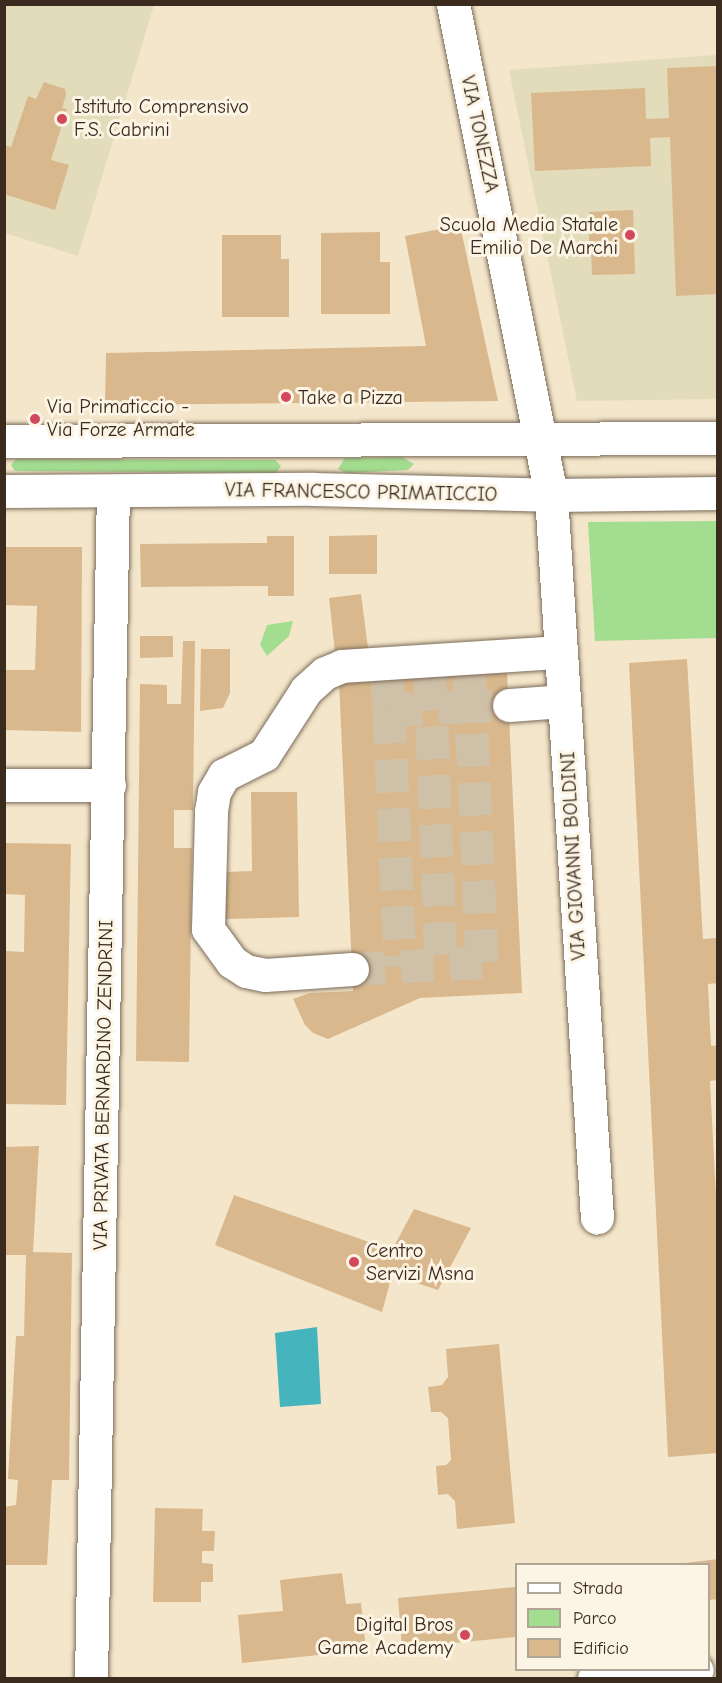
<!DOCTYPE html>
<html>
<head>
<meta charset="utf-8">
<style>
	body { margin:0 }
	#map { position:relative; width:722px; height:1683px; overflow:hidden; background:#f4e6ca; font-family:"Comic Neue",sans-serif }
	div>[style] { position:absolute }
	[style*='--x'] { left:calc(var(--x)*1px); top:calc(var(--y)*1px); width:calc(var(--w)*1px); rotate:calc(var(--a)*1deg) }
	.built>* { inset:0; background:#e2dcba }
	.green>* { inset:0; background:#a3dd90 }
	.water>* { inset:0; background:#45b4bd }
	.building>* { inset:0; background:#d9b88d }
	.minor-tunnel>* { height:33px; margin-top:-16.5px; transform-origin:0; background:repeating-linear-gradient(90deg,#cfc0a8 0 33px,transparent 0 49px) }
	.roads { filter:drop-shadow(0 0 2px #7c6c5a) drop-shadow(0 0 2px #7c6c5a) }
	.minor>* { height:33px; margin:-16.5px; padding:0 16.5px; transform-origin:16.5px; border-radius:16.5px; background:#fff }
	.dots>* { width:16px; height:16px; translate:-50% -50%; box-sizing:border-box; border:3px solid #fcf5e5; border-radius:50% }
	span { translate:-50% -50%; white-space:nowrap; text-align:center; line-height:1.15; -webkit-text-stroke:6px #fcf5e5; paint-order:stroke }
	.poi-label { font-size:20px; color:#3b2a1e }
	.left { translate:0 -50%; text-align:left }
	.right { translate:-100% -50%; text-align:right }
	.street-label { font-size:20px; color:#3b2a1e }
	.frame { position:absolute; inset:0; border:6px solid #3b2a1e; pointer-events:none }
	.legend { position:absolute; left:515px; top:1563px; width:195px; height:108px; box-sizing:border-box; background:#fcf5e5; border:2px solid #afa495; margin:0; padding:8px 10px; list-style:none; font-size:18px; color:#3b2a1e }
	.legend li { display:flex; align-items:center; gap:12px; height:30px }
	.legend b { width:30px; border:2px solid #afa495 }
</style>
</head>
<body>
<div id="map">
	<div class="built">
		<div style="clip-path:polygon(4px 5px,154px 5px,78px 256px,5px 233px)"></div>
		<div style="clip-path:polygon(717px 55px,717px 399px,577px 401px,509px 70px)"></div>
	</div>
	<div class="green">
		<div style="clip-path:polygon(402px 457px,414px 464px,408px 470px,346px 473px,338px 469px,345px 458px)"></div>
		<div style="clip-path:polygon(16px 459px,275px 460px,281px 466px,276px 473px,15px 471px,11px 465px)"></div>
		<div style="clip-path:polygon(717px 521px,717px 638px,595px 641px,588px 522px)"></div>
		<div style="clip-path:polygon(293px 621px,289px 636px,267px 656px,260px 645px,267px 625px)"></div>
	</div>
	<div class="water">
		<div style="clip-path:polygon(317px 1327px,321px 1404px,280px 1407px,275px 1333px)"></div>
	</div>
	<div class="building">
		<div style="clip-path:polygon(718px 66px,718px 294px,676px 296px,670px 137px,650px 138px,651px 166px,535px 171px,531px 93px,645px 88px,646px 119px,669px 118px,667px 68px)"></div>
		<div style="clip-path:polygon(44px 82px,65px 89px,66px 95px,62px 108px,67px 109px,51px 160px,69px 165px,55px 210px,4px 194px,4px 145px,11px 147px,28px 96px,36px 99px)"></div>
		<div style="clip-path:polygon(633px 210px,635px 274px,592px 275px,591px 248px,604px 248px,603px 242px,589px 242px,589px 212px)"></div>
		<div style="clip-path:polygon(460px 225px,498px 401px,105px 405px,106px 353px,426px 346px,405px 236px)"></div>
		<div style="clip-path:polygon(380px 232px,380px 262px,390px 262px,390px 314px,321px 314px,321px 233px)"></div>
		<div style="clip-path:polygon(222px 235px,281px 235px,281px 259px,289px 259px,289px 317px,222px 317px)"></div>
		<div style="clip-path:polygon(66px 403px,66px 409px,51px 409px,51px 404px)"></div>
		<div style="clip-path:polygon(377px 535px,377px 574px,329px 574px,329px 536px)"></div>
		<div style="clip-path:polygon(267px 536px,294px 536px,294px 596px,268px 596px,268px 586px,141px 587px,140px 544px,267px 543px)"></div>
		<div style="clip-path:polygon(4px 547px,82px 547px,81px 732px,4px 730px,4px 670px,35px 670px,37px 606px,4px 605px)"></div>
		<div style="clip-path:polygon(361px 594px,368px 648px,335px 652px,329px 598px)"></div>
		<div style="clip-path:polygon(140px 636px,173px 636px,173px 657px,140px 658px)"></div>
		<div style="clip-path:polygon(183px 641px,195px 641px,193px 810px,174px 810px,174px 848px,192px 848px,189px 1062px,136px 1061px,140px 684px,167px 685px,167px 704px,181px 704px)"></div>
		<div style="clip-path:polygon(201px 649px,230px 649px,230px 693px,223px 708px,200px 711px)"></div>
		<div style="clip-path:polygon(687px 659px,703px 939px,718px 938px,718px 983px,708px 984px,711px 1046px,718px 1045px,718px 1080px,710px 1081px,718px 1236px,718px 1453px,668px 1457px,629px 663px)"></div>
		<div style="clip-path:polygon(507px 673px,522px 993px,420px 998px,328px 1039px,313px 1033px,305px 1025px,293px 999px,310px 993px,353px 991px,339px 681px)"></div>
		<div style="clip-path:polygon(251px 792px,297px 792px,299px 917px,225px 919px,225px 872px,252px 871px)"></div>
		<div style="clip-path:polygon(4px 843px,71px 844px,66px 1105px,4px 1104px,4px 951px,24px 952px,25px 895px,4px 894px)"></div>
		<div style="clip-path:polygon(39px 1146px,33px 1252px,72px 1253px,69px 1480px,52px 1480px,47px 1565px,4px 1565px,4px 1507px,16px 1505px,18px 1480px,8px 1479px,16px 1336px,24px 1336px,26px 1255px,4px 1255px,4px 1147px)"></div>
		<div style="clip-path:polygon(234px 1195px,392px 1250px,414px 1209px,471px 1228px,438px 1290px,392px 1275px,382px 1312px,215px 1245px)"></div>
		<div style="clip-path:polygon(499px 1344px,515px 1523px,457px 1529px,455px 1501px,448px 1494px,438px 1495px,436px 1466px,446px 1465px,451px 1460px,448px 1418px,441px 1412px,431px 1412px,428px 1387px,442px 1385px,448px 1377px,446px 1349px)"></div>
		<div style="clip-path:polygon(155px 1508px,203px 1509px,202px 1531px,215px 1531px,214px 1551px,202px 1551px,202px 1563px,213px 1564px,213px 1582px,201px 1582px,201px 1602px,153px 1602px)"></div>
		<div style="clip-path:polygon(718px 1559px,718px 1599px,708px 1600px,708px 1564px,677px 1564px)"></div>
		<div style="clip-path:polygon(342px 1573px,346px 1604px,361px 1603px,366px 1650px,242px 1663px,238px 1615px,283px 1611px,280px 1580px)"></div>
		<div style="clip-path:polygon(515px 1587px,516px 1637px,402px 1648px,398px 1598px)"></div>
	</div>
	<div class="minor-tunnel">
		<div style="--x:469;--y:675;--w:31;--a:86"></div>
		<div style="--x:471;--y:706;--w:21;--a:0"></div>
		<div style="--x:430;--y:677;--w:286;--a:87.8"></div>
		<div style="--x:387;--y:679;--w:31;--a:86"></div>
		<div style="--x:352;--y:969;--w:130;--a:-3.1"></div>
		<div style="--x:482;--y:962;--w:256;--a:-92.5"></div>
		<div style="--x:471;--y:706;--w:82;--a:177.2"></div>
		<div style="--x:389;--y:710;--w:256;--a:87.5"></div>
	</div>
	<div class="roads">
		<div class="minor">
			<div style="--x:453;--y:4;--w:501;--a:78.71"></div>
			<div style="--x:551;--y:495;--w:724;--a:86.36"></div>
			<div style="--x:4;--y:441;--w:714;--a:-0.24"></div>
			<div style="--x:4;--y:491;--w:309;--a:-0.4"></div>
			<div style="--x:313;--y:489;--w:238;--a:1.4"></div>
			<div style="--x:551;--y:495;--w:167;--a:-0.7"></div>
			<div style="--x:509;--y:705;--w:54;--a:-4.2"></div>
			<div style="--x:4;--y:785;--w:105;--a:0"></div>
			<div style="--x:352;--y:969;--w:87;--a:176.1"></div>
			<div style="--x:265;--y:975;--w:19;--a:-168"></div>
			<div style="--x:246;--y:971;--w:17;--a:-147"></div>
			<div style="--x:232;--y:962;--w:41;--a:-126"></div>
			<div style="--x:208;--y:929;--w:118;--a:-88.5"></div>
			<div style="--x:211;--y:811;--w:19;--a:-81"></div>
			<div style="--x:214;--y:792;--w:20;--a:-60"></div>
			<div style="--x:224;--y:775;--w:45;--a:-26.6"></div>
			<div style="--x:264;--y:755;--w:77;--a:-57.1"></div>
			<div style="--x:306;--y:690;--w:25;--a:-42"></div>
			<div style="--x:325;--y:673;--w:18;--a:-22"></div>
			<div style="--x:342;--y:666;--w:218;--a:-3.7"></div>
			<div style="--x:91;--y:1678;--w:1186;--a:-88.94"></div>
			<div style="--x:594;--y:1678;--w:103;--a:-4.4"></div>
		</div>
	</div>
	<div class="dots">
		<div style="left:62px;top:119px;background:#d1495b"></div>
		<div style="left:630px;top:235px;background:#d1495b"></div>
		<div style="left:286px;top:397px;background:#d1495b"></div>
		<div style="left:35px;top:419px;background:#d1495b"></div>
		<div style="left:354px;top:1262px;background:#d1495b"></div>
		<div style="left:465px;top:1635px;background:#d1495b"></div>
	</div>
	<div class="poi-label">
		<span class="left" style="left:74px;top:118px">Istituto Comprensivo<br>F.S. Cabrini</span>
		<span class="right" style="left:618px;top:236px">Scuola Media Statale<br>Emilio De Marchi</span>
		<span class="left" style="left:298px;top:397px">Take a Pizza</span>
		<span class="left" style="left:47px;top:418px">Via Primaticcio -<br>Via Forze Armate</span>
		<span class="left" style="left:366px;top:1262px">Centro<br>Servizi Msna</span>
		<span class="right" style="left:453px;top:1636px">Digital Bros<br>Game Academy</span>
	</div>
	<div class="street-label">
		<span style="left:480px;top:134px;rotate:78deg">VIA TONEZZA</span>
		<span style="left:361px;top:492px;rotate:1deg">VIA FRANCESCO PRIMATICCIO</span>
		<span style="left:573px;top:856px;rotate:-93deg">VIA GIOVANNI BOLDINI</span>
		<span style="left:103px;top:1085px;rotate:-89deg">VIA PRIVATA BERNARDINO ZENDRINI</span>
	</div>
	<div class="frame"></div>
	<ul class="legend">
	<li><b style="height:8px;background:#fff"></b>Strada</li>
	<li><b style="height:16px;background:#a3dd90"></b>Parco</li>
	<li><b style="height:16px;background:#d9b88d"></b>Edificio</li>
	</ul>
</div>
</body>
</html>
